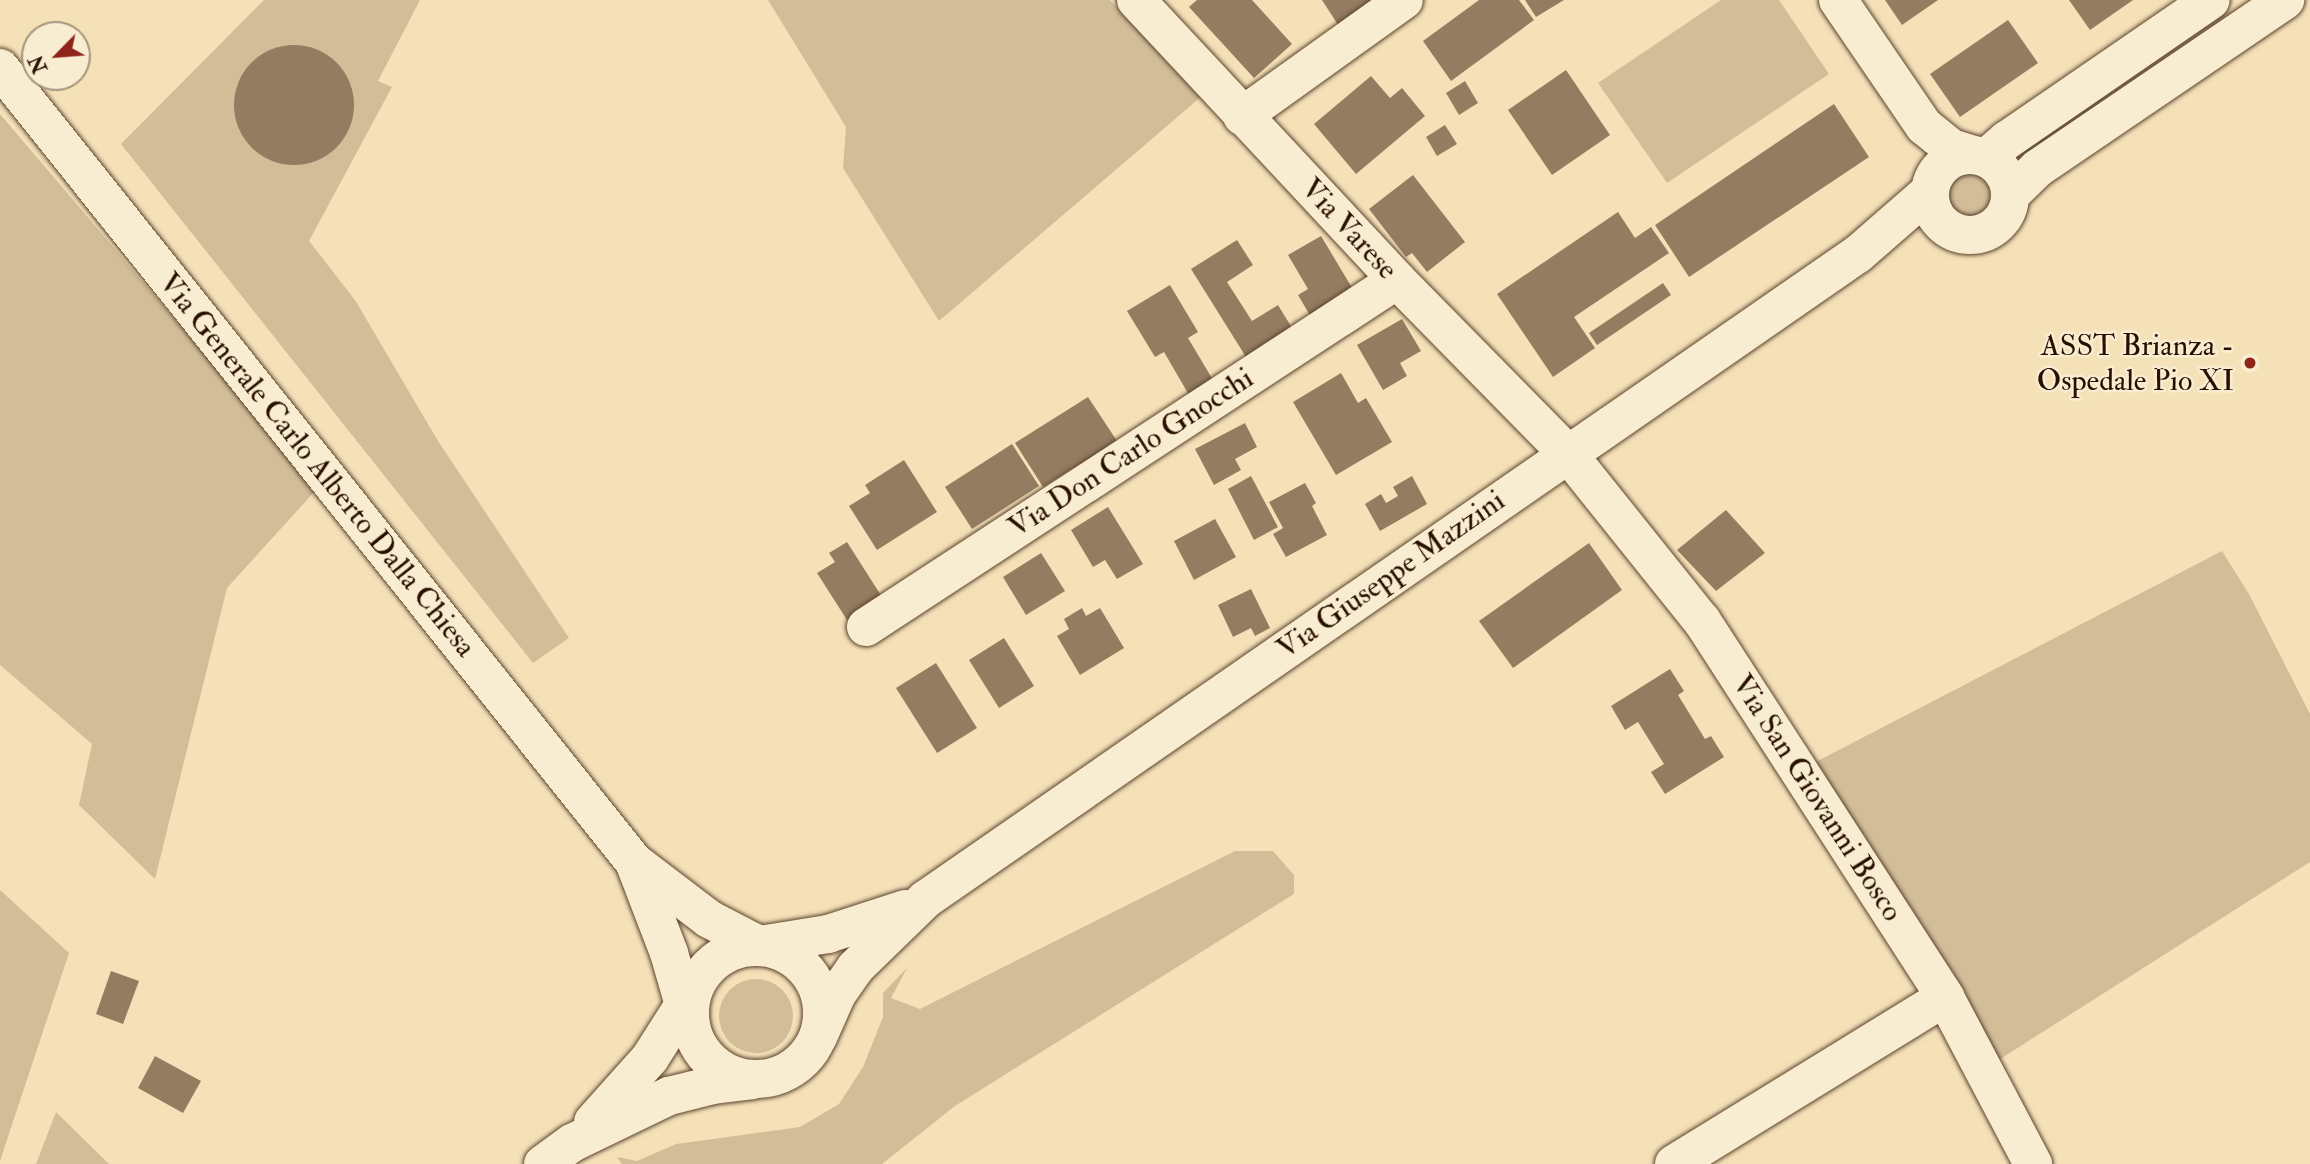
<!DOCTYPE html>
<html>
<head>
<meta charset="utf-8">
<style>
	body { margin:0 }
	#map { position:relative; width:2310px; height:1164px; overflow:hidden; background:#f5e1b8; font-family:"IM FELL Double Pica",serif }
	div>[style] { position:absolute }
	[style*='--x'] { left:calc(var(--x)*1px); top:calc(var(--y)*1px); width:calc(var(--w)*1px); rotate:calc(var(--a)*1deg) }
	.green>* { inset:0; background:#d2bd99 }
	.round { border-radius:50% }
	.building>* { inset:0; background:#937c60 }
	.roads { filter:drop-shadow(0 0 2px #5c442e) drop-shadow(0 0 2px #5c442e) }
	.minor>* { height:38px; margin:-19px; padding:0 19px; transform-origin:19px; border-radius:19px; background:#f8ecd1 }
	.minor>.ring { margin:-19px; padding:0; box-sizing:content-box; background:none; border:38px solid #f8ecd1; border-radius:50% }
	.dots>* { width:19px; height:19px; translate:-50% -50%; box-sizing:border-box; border:4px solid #f8ecd1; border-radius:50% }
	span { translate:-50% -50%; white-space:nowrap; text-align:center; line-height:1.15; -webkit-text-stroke:5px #f8ecd1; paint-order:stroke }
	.street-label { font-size:30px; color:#290f00 }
	.poi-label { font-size:30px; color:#290f00 }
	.right { translate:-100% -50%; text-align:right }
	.north { position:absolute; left:21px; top:21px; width:70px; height:70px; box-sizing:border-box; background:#f8ecd1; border:2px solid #a5947d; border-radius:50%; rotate:245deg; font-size:19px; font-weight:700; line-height:28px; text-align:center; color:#290f00 }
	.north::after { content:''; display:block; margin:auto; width:24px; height:32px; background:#8f2418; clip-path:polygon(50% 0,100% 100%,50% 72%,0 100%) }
</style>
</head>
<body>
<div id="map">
	<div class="green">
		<div style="clip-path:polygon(264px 0,420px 0,378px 81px,392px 87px,309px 241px,355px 300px,438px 441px,569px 638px,533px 663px,121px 144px)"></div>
		<div style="clip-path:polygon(768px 0,1110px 0,1202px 96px,939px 321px,843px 168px,846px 127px)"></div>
		<div style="clip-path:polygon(1721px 0,1779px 0,1829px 74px,1667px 183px,1598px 83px)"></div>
		<div style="clip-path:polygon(0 114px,250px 408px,314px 492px,227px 588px,155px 879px,79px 805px,92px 744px,0 665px)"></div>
		<div class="round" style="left:1940px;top:167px;width:56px;height:56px"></div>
		<div style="clip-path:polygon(2222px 551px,2249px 594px,2310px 714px,2310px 862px,1994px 1063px,1810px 765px)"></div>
		<div style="clip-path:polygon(1235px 851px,1273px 851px,1294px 875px,1294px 894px,955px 1106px,882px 1164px,622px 1164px,617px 1157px,637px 1161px,676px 1144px,800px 1127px,839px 1104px,863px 1067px,883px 1017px,883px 993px,907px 968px,891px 998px,920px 1009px)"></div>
		<div style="clip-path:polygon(0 890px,69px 953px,0 1161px)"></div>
		<div class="round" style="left:719px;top:979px;width:74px;height:74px"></div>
		<div style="clip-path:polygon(56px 1112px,109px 1164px,36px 1164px)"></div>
	</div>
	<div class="building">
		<div style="clip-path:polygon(1197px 0,1252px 0,1292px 44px,1254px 78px,1189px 7px)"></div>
		<div style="clip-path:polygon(1322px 0,1383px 0,1340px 28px)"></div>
		<div style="clip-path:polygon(1479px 0,1519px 0,1534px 20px,1451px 81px,1423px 41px)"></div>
		<div style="clip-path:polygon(1525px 0,1564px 0,1536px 17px)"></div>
		<div style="clip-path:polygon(1885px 0,1938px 0,1902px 25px)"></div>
		<div style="clip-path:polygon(2069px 0,2133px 0,2090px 30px)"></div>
		<div style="clip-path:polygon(2008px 20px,2038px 63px,1960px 117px,1930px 74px)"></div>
		<div class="round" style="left:234px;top:45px;width:120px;height:120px"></div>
		<div style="clip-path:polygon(1566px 70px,1610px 135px,1552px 175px,1508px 110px)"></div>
		<div style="clip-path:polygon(1371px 76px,1390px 98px,1402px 88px,1425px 116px,1356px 174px,1314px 124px)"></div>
		<div style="clip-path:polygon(1465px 81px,1478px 103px,1459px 115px,1446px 93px)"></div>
		<div style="clip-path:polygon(1834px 104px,1869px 157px,1689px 277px,1655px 225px)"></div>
		<div style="clip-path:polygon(1445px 125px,1457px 144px,1437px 156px,1426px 137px)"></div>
		<div style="clip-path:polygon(1413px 175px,1465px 242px,1427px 272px,1412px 253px,1406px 257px,1369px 209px)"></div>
		<div style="clip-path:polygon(1618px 212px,1635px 238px,1651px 227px,1669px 253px,1574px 317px,1595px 348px,1553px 377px,1497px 294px)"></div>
		<div style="clip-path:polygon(1321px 236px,1354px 291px,1311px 317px,1298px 295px,1308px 289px,1288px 255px)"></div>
		<div style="clip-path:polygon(1237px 240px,1253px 265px,1227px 282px,1252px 321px,1278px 305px,1292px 328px,1246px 357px,1191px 269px)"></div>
		<div style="clip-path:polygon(1663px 283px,1671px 295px,1597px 345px,1589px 333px)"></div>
		<div style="clip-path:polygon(1170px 285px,1198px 332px,1188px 338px,1213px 380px,1189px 395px,1164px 352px,1155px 357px,1127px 311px)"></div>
		<div style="clip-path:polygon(1402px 319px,1421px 351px,1400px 363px,1407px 376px,1383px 390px,1357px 345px)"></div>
		<div style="clip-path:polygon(1341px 373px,1358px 403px,1366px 398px,1392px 442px,1336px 475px,1293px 402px)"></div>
		<div style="clip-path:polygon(1088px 397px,1117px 441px,1043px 487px,1015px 443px)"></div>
		<div style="clip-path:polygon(1245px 423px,1257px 447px,1235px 459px,1241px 470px,1214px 485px,1195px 449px)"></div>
		<div style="clip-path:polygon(1012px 444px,1039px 486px,972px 529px,945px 487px)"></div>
		<div style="clip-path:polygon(904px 460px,937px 512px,877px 550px,849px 506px,870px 493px,865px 485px)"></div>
		<div style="clip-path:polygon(1251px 476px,1278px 527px,1254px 540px,1228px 489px)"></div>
		<div style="clip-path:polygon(1412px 476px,1427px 504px,1380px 531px,1365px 504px,1381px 494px,1386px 503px,1398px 496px,1393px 487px)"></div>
		<div style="clip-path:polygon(1305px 483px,1316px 503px,1312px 506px,1327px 535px,1286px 557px,1273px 534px,1283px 528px,1269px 502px)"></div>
		<div style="clip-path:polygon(1108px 507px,1143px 564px,1117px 579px,1105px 560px,1093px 567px,1071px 530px)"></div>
		<div style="clip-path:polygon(1726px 510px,1765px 553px,1716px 591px,1677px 550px)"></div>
		<div style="clip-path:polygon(1215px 519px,1236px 557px,1194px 580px,1174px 541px)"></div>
		<div style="clip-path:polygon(847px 542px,882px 597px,847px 620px,817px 573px,835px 562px,829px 553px)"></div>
		<div style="clip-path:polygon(1589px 543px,1622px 590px,1513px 668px,1479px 621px)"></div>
		<div style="clip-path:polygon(1041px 553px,1065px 591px,1026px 615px,1003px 577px)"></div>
		<div style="clip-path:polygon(1251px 589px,1270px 628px,1255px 636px,1251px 628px,1233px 637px,1218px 605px)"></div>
		<div style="clip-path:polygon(1082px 608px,1086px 616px,1100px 608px,1124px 648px,1080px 675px,1057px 636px,1069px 629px,1064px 619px)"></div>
		<div style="clip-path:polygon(1004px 638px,1034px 686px,999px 708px,969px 660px)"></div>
		<div style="clip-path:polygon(936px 663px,977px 728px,937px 753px,896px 688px)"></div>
		<div style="clip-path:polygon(1670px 669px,1684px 691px,1678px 695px,1705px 739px,1711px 736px,1724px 757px,1665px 794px,1651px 772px,1664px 764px,1638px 722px,1625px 730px,1611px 706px)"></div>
		<div style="clip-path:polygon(111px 971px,139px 981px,123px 1024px,96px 1014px)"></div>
		<div style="clip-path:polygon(155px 1056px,201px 1081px,183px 1113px,138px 1088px)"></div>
	</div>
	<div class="roads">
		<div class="minor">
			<div style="--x:1136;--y:0;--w:383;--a:47"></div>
			<div style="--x:1397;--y:280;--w:244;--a:45.5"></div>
			<div style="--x:1568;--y:454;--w:214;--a:51.3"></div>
			<div style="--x:1702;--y:621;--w:448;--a:57.1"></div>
			<div style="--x:1945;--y:997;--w:189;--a:62.2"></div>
			<div style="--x:1838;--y:0;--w:153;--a:55.7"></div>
			<div style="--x:1924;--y:126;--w:35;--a:39"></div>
			<div style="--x:1951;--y:148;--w:21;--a:17"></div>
			<div style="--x:0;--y:68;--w:1016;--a:51.39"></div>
			<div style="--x:634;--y:862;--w:94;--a:37.2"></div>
			<div style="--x:709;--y:919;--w:50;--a:27.6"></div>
			<div style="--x:753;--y:942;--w:25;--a:18"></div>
			<div style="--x:1242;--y:116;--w:199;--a:-35.6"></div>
			<div class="ring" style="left:1930px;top:155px;width:42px;height:42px"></div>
			<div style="--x:1986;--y:158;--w:28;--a:-41"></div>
			<div style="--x:2007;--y:140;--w:247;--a:-34.5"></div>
			<div style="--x:2010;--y:195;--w:39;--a:-44"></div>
			<div style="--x:2038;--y:168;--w:299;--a:-34.2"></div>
			<div style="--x:866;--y:627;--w:634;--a:-33.16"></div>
			<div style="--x:636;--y:867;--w:92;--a:69"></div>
			<div style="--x:669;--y:953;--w:69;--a:73.9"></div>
			<div style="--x:760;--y:945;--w:69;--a:-9.2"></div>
			<div style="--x:828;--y:934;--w:81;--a:-18"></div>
			<div class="ring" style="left:690px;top:947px;width:94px;height:94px"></div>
			<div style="--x:818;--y:1037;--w:47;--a:-66.2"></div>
			<div style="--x:837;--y:994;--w:32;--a:-55"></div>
			<div style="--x:855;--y:968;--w:99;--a:-44.2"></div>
			<div style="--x:926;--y:899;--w:1133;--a:-34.69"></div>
			<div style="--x:1858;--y:254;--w:94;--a:-41.1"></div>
			<div style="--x:593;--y:1122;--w:86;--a:-48.3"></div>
			<div style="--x:650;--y:1058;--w:78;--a:-57.5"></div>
			<div style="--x:543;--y:1164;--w:36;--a:-36"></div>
			<div style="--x:572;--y:1143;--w:108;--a:-25.9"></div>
			<div style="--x:669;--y:1096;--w:45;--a:-14"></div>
			<div style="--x:713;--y:1085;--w:40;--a:-7.1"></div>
			<div style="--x:1674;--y:1164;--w:318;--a:-31.6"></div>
		</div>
	</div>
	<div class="dots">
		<div style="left:2250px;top:363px;background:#8f2418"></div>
	</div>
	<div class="street-label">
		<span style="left:1349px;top:229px;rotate:47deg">Via Varese</span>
		<span style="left:1131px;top:453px;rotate:-33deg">Via Don Carlo Gnocchi</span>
		<span style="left:317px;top:465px;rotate:51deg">Via Generale Carlo Alberto Dalla Chiesa</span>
		<span style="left:1391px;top:575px;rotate:-35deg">Via Giuseppe Mazzini</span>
		<span style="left:1817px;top:798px;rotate:57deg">Via San Giovanni Bosco</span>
	</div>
	<div class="poi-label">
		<span class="right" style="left:2234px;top:363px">ASST Brianza -<br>Ospedale Pio XI</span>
	</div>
	<div class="north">N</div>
</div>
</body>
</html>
